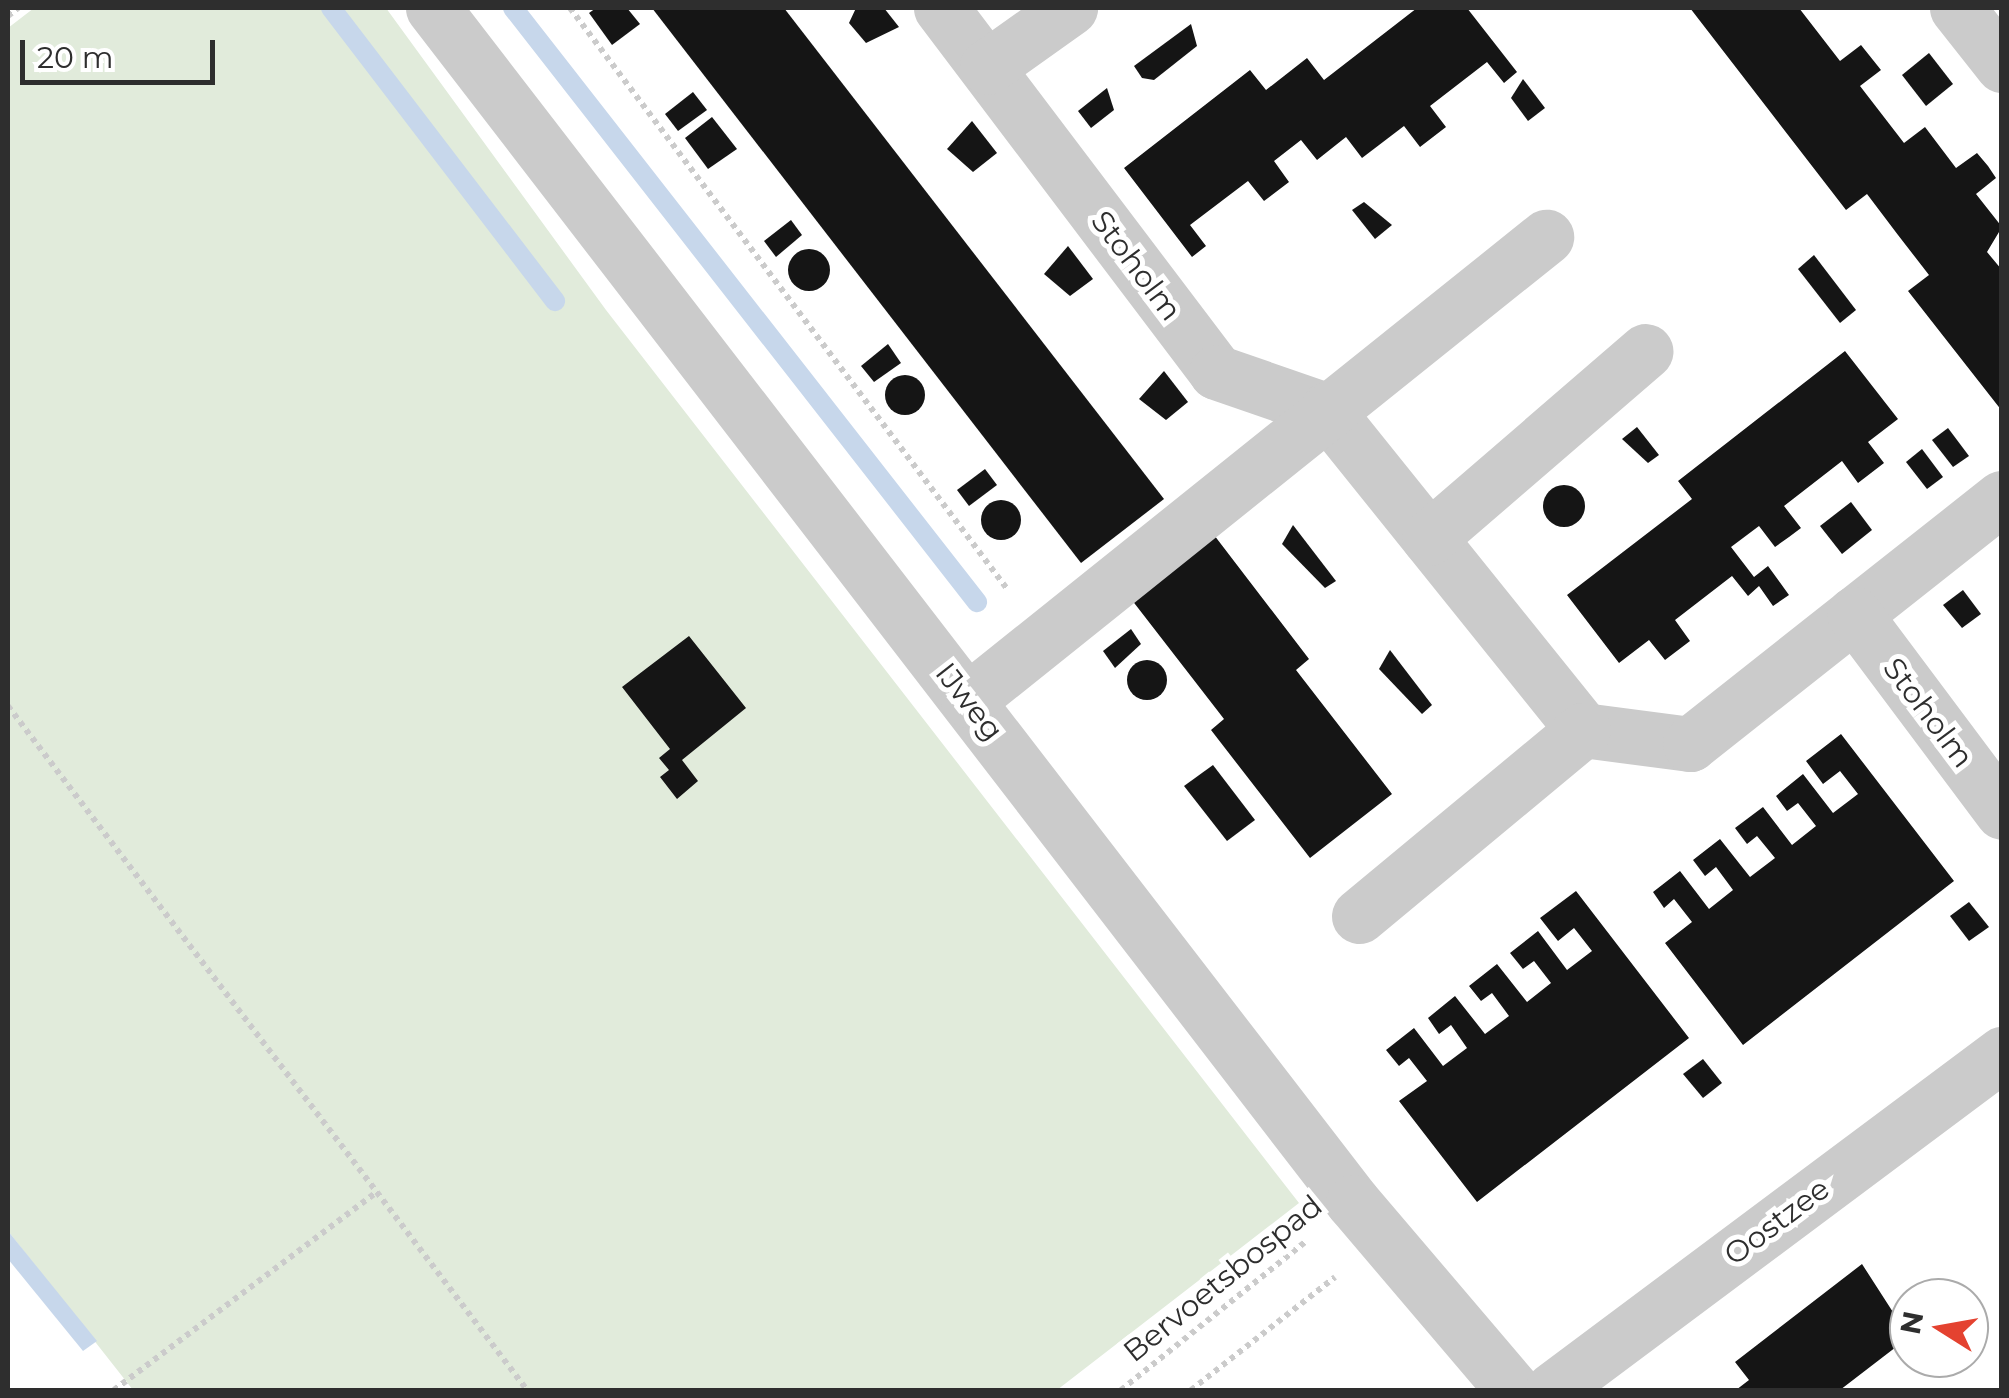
<!DOCTYPE html>
<html>
<head>
<meta charset="utf-8">
<style>
	body { margin:0 }
	#map { position:relative; width:2009px; height:1398px; overflow:hidden; background:#fff; font-family:Montserrat,sans-serif }
	div>[style] { position:absolute }
	[style*='--x'] { left:calc(var(--x)*1px); top:calc(var(--y)*1px); width:calc(var(--w)*1px); rotate:calc(var(--a)*1deg) }
	.green>* { inset:0; background:#e1ebdb }
	.water>* { inset:0; background:#c7d7eb }
	.stream>* { height:20px; margin:-10px; padding:0 10px; transform-origin:10px; border-radius:10px; background:#c7d7eb }
	.building>* { inset:0; background:#151515 }
	.round { border-radius:50% }
	.path>* { height:6px; margin-top:-3px; transform-origin:0; background:repeating-linear-gradient(90deg,#cbcbcb 0 5px,transparent 0 10px) }
	.minor>* { height:55px; margin:-27.5px; padding:0 27.5px; transform-origin:27.5px; border-radius:27.5px; background:#cbcbcb }
	span { translate:-50% -50%; white-space:nowrap; text-align:center; line-height:1.15; -webkit-text-stroke:10px #fff; paint-order:stroke }
	.street-label { font-size:30px; color:#2e2e2e }
	.frame { position:absolute; inset:0; border:10px solid #2e2e2e; pointer-events:none }
	.north { position:absolute; left:1889px; top:1278px; width:100px; height:100px; box-sizing:border-box; background:#fff; border:2px solid #ababab; border-radius:50%; rotate:281deg; font-size:28px; font-weight:700; line-height:40px; text-align:center; color:#2e2e2e }
	.north::after { content:''; display:block; margin:auto; width:35px; height:45px; background:#e44230; clip-path:polygon(50% 0,100% 100%,50% 72%,0 100%) }
	.scale { position:absolute; left:20px; top:40px; width:195px; height:45px; box-sizing:border-box; border:5px solid #2e2e2e; border-top:0; padding-left:12px; font-size:30px; line-height:35px; white-space:nowrap; color:#2e2e2e; -webkit-text-stroke:8px #fff; paint-order:stroke }
</style>
</head>
<body>
<div id="map">
	<div class="green">
		<div style="clip-path:polygon(34px 8px,386px 8px,606px 310px,1299px 1203px,1057px 1390px,133px 1390px,8px 1231px,8px 28px)"></div>
	</div>
	<div class="water">
		<div style="clip-path:polygon(8px 1231px,97px 1341px,83px 1351px,8px 1259px)"></div>
	</div>
	<div class="stream">
		<div style="--x:331;--y:8;--w:369;--a:52.6"></div>
		<div style="--x:513;--y:8;--w:754;--a:52.01"></div>
	</div>
	<div class="building">
		<div style="clip-path:polygon(596px 8px,627px 8px,640px 24px,612px 45px,589px 13px)"></div>
		<div style="clip-path:polygon(652px 8px,784px 8px,1164px 499px,1081px 563px)"></div>
		<div style="clip-path:polygon(856px 8px,884px 8px,899px 27px,866px 43px,849px 23px)"></div>
		<div style="clip-path:polygon(1417px 8px,1467px 8px,1517px 72px,1504px 83px,1487px 62px,1430px 106px,1446px 127px,1420px 147px,1404px 126px,1362px 158px,1346px 137px,1317px 160px,1301px 140px,1274px 161px,1289px 182px,1264px 201px,1248px 181px,1190px 225px,1206px 246px,1192px 257px,1124px 168px,1250px 70px,1266px 90px,1307px 58px,1324px 80px)"></div>
		<div style="clip-path:polygon(1690px 8px,1799px 8px,1840px 61px,1861px 45px,1881px 70px,1860px 86px,1904px 143px,1925px 127px,1956px 168px,1977px 153px,1988px 166px,1996px 178px,1976px 194px,2002px 227px,1987px 252px,2002px 270px,2002px 411px,1908px 291px,1929px 275px,1898px 235px,1867px 194px,1846px 210px)"></div>
		<div style="clip-path:polygon(1191px 24px,1197px 46px,1154px 80px,1142px 78px,1134px 66px)"></div>
		<div style="clip-path:polygon(1929px 53px,1953px 84px,1926px 106px,1902px 75px)"></div>
		<div style="clip-path:polygon(1523px 79px,1545px 108px,1528px 121px,1511px 98px)"></div>
		<div style="clip-path:polygon(1107px 88px,1114px 110px,1091px 128px,1078px 111px)"></div>
		<div style="clip-path:polygon(693px 92px,707px 110px,678px 131px,665px 114px)"></div>
		<div style="clip-path:polygon(712px 117px,737px 149px,708px 169px,685px 138px)"></div>
		<div style="clip-path:polygon(972px 121px,997px 153px,973px 172px,947px 149px)"></div>
		<div style="clip-path:polygon(1364px 202px,1392px 225px,1375px 239px,1352px 210px)"></div>
		<div style="clip-path:polygon(791px 220px,802px 235px,776px 257px,764px 241px)"></div>
		<div style="clip-path:polygon(1068px 246px,1093px 279px,1070px 296px,1044px 274px)"></div>
		<div class="round" style="left:788px;top:249px;width:42px;height:42px"></div>
		<div style="clip-path:polygon(1814px 255px,1856px 310px,1840px 323px,1798px 269px)"></div>
		<div style="clip-path:polygon(888px 344px,901px 363px,874px 382px,861px 366px)"></div>
		<div style="clip-path:polygon(1845px 351px,1898px 419px,1868px 442px,1884px 463px,1858px 483px,1842px 461px,1784px 506px,1801px 528px,1789px 537px,1775px 547px,1759px 526px,1731px 547px,1754px 577px,1768px 566px,1789px 595px,1773px 606px,1759px 586px,1748px 596px,1732px 576px,1675px 620px,1690px 641px,1665px 660px,1649px 640px,1619px 663px,1567px 595px,1692px 499px,1678px 481px)"></div>
		<div style="clip-path:polygon(1164px 371px,1188px 402px,1166px 420px,1139px 399px)"></div>
		<div class="round" style="left:885px;top:375px;width:40px;height:40px"></div>
		<div style="clip-path:polygon(1637px 427px,1659px 455px,1648px 463px,1622px 439px)"></div>
		<div style="clip-path:polygon(1948px 428px,1969px 456px,1953px 467px,1932px 440px)"></div>
		<div style="clip-path:polygon(1922px 449px,1943px 477px,1927px 489px,1906px 462px)"></div>
		<div style="clip-path:polygon(985px 469px,997px 485px,969px 506px,957px 490px)"></div>
		<div class="round" style="left:1543px;top:485px;width:42px;height:42px"></div>
		<div class="round" style="left:981px;top:500px;width:40px;height:40px"></div>
		<div style="clip-path:polygon(1851px 502px,1872px 530px,1842px 554px,1820px 526px)"></div>
		<div style="clip-path:polygon(1293px 525px,1336px 581px,1325px 588px,1282px 544px)"></div>
		<div style="clip-path:polygon(1211px 531px,1309px 659px,1296px 670px,1392px 794px,1310px 858px,1211px 730px,1224px 719px,1128px 595px)"></div>
		<div style="clip-path:polygon(1963px 590px,1981px 614px,1962px 628px,1943px 605px)"></div>
		<div style="clip-path:polygon(1131px 629px,1141px 644px,1115px 668px,1103px 651px)"></div>
		<div style="clip-path:polygon(689px 636px,746px 708px,682px 760px,698px 781px,677px 799px,660px 777px,669px 770px,659px 758px,670px 749px,622px 687px)"></div>
		<div style="clip-path:polygon(1390px 650px,1432px 705px,1422px 714px,1379px 669px)"></div>
		<div class="round" style="left:1127px;top:660px;width:40px;height:40px"></div>
		<div style="clip-path:polygon(1841px 734px,1954px 881px,1743px 1045px,1665px 943px,1692px 922px,1674px 899px,1664px 908px,1653px 892px,1680px 871px,1709px 909px,1733px 890px,1716px 867px,1705px 876px,1693px 860px,1720px 839px,1750px 877px,1775px 858px,1757px 836px,1747px 844px,1735px 828px,1763px 807px,1792px 845px,1816px 826px,1798px 803px,1787px 811px,1776px 796px,1803px 774px,1833px 813px,1858px 794px,1840px 771px,1823px 784px,1806px 761px)"></div>
		<div style="clip-path:polygon(1213px 765px,1255px 820px,1227px 841px,1184px 786px)"></div>
		<div style="clip-path:polygon(1576px 891px,1689px 1038px,1477px 1202px,1399px 1101px,1427px 1081px,1409px 1058px,1399px 1066px,1386px 1050px,1414px 1028px,1443px 1066px,1467px 1048px,1451px 1025px,1439px 1034px,1428px 1018px,1455px 996px,1485px 1034px,1509px 1016px,1492px 993px,1481px 1001px,1469px 986px,1497px 964px,1527px 1002px,1551px 983px,1534px 961px,1523px 969px,1510px 953px,1538px 931px,1567px 970px,1592px 951px,1574px 928px,1558px 941px,1540px 918px)"></div>
		<div style="clip-path:polygon(1969px 902px,1989px 927px,1969px 941px,1950px 916px)"></div>
		<div style="clip-path:polygon(1703px 1059px,1722px 1083px,1703px 1098px,1683px 1074px)"></div>
		<div style="clip-path:polygon(1862px 1264px,1909px 1337px,1840px 1390px,1736px 1390px,1749px 1380px,1735px 1362px)"></div>
	</div>
	<div class="path">
		<div style="--x:570;--y:8;--w:728;--a:53.04"></div>
		<div style="--x:8;--y:16;--w:13;--a:-39"></div>
		<div style="--x:8;--y:706;--w:859;--a:52.81"></div>
		<div style="--x:114;--y:1390;--w:329;--a:-37"></div>
		<div style="--x:1121;--y:1390;--w:238;--a:-38.8"></div>
		<div style="--x:1191;--y:1390;--w:183;--a:-38.1"></div>
	</div>
	<div class="minor">
		<div style="--x:433;--y:8;--w:1507;--a:52.39"></div>
		<div style="--x:1353;--y:1202;--w:247;--a:49.6"></div>
		<div style="--x:941;--y:8;--w:456;--a:52.9"></div>
		<div style="--x:1216;--y:372;--w:116;--a:19.1"></div>
		<div style="--x:1326;--y:410;--w:410;--a:51.2"></div>
		<div style="--x:1583;--y:730;--w:108;--a:7.5"></div>
		<div style="--x:1690;--y:744;--w:397;--a:-38.3"></div>
		<div style="--x:1957;--y:8;--w:73;--a:51.7"></div>
		<div style="--x:987;--y:67;--w:102;--a:-35.4"></div>
		<div style="--x:1429;--y:538;--w:286;--a:-40.8"></div>
		<div style="--x:1854;--y:614;--w:247;--a:53.2"></div>
		<div style="--x:968;--y:700;--w:741;--a:-38.7"></div>
		<div style="--x:1359;--y:916;--w:291;--a:-39.7"></div>
		<div style="--x:1552;--y:1390;--w:562;--a:-36.75"></div>
	</div>
	<div class="street-label">
		<span style="left:1136px;top:266px;rotate:53deg">Stoholm</span>
		<span style="left:969px;top:702px;rotate:52deg">IJweg</span>
		<span style="left:1928px;top:713px;rotate:53deg">Stoholm</span>
		<span style="left:1777px;top:1222px;rotate:-37deg">Oostzee</span>
		<span style="left:1223px;top:1279px;rotate:-39deg">Bervoetsbospad</span>
	</div>
	<div class="frame"></div>
	<div class="north">N</div>
	<div class="scale">20 m</div>
</div>
</body>
</html>
